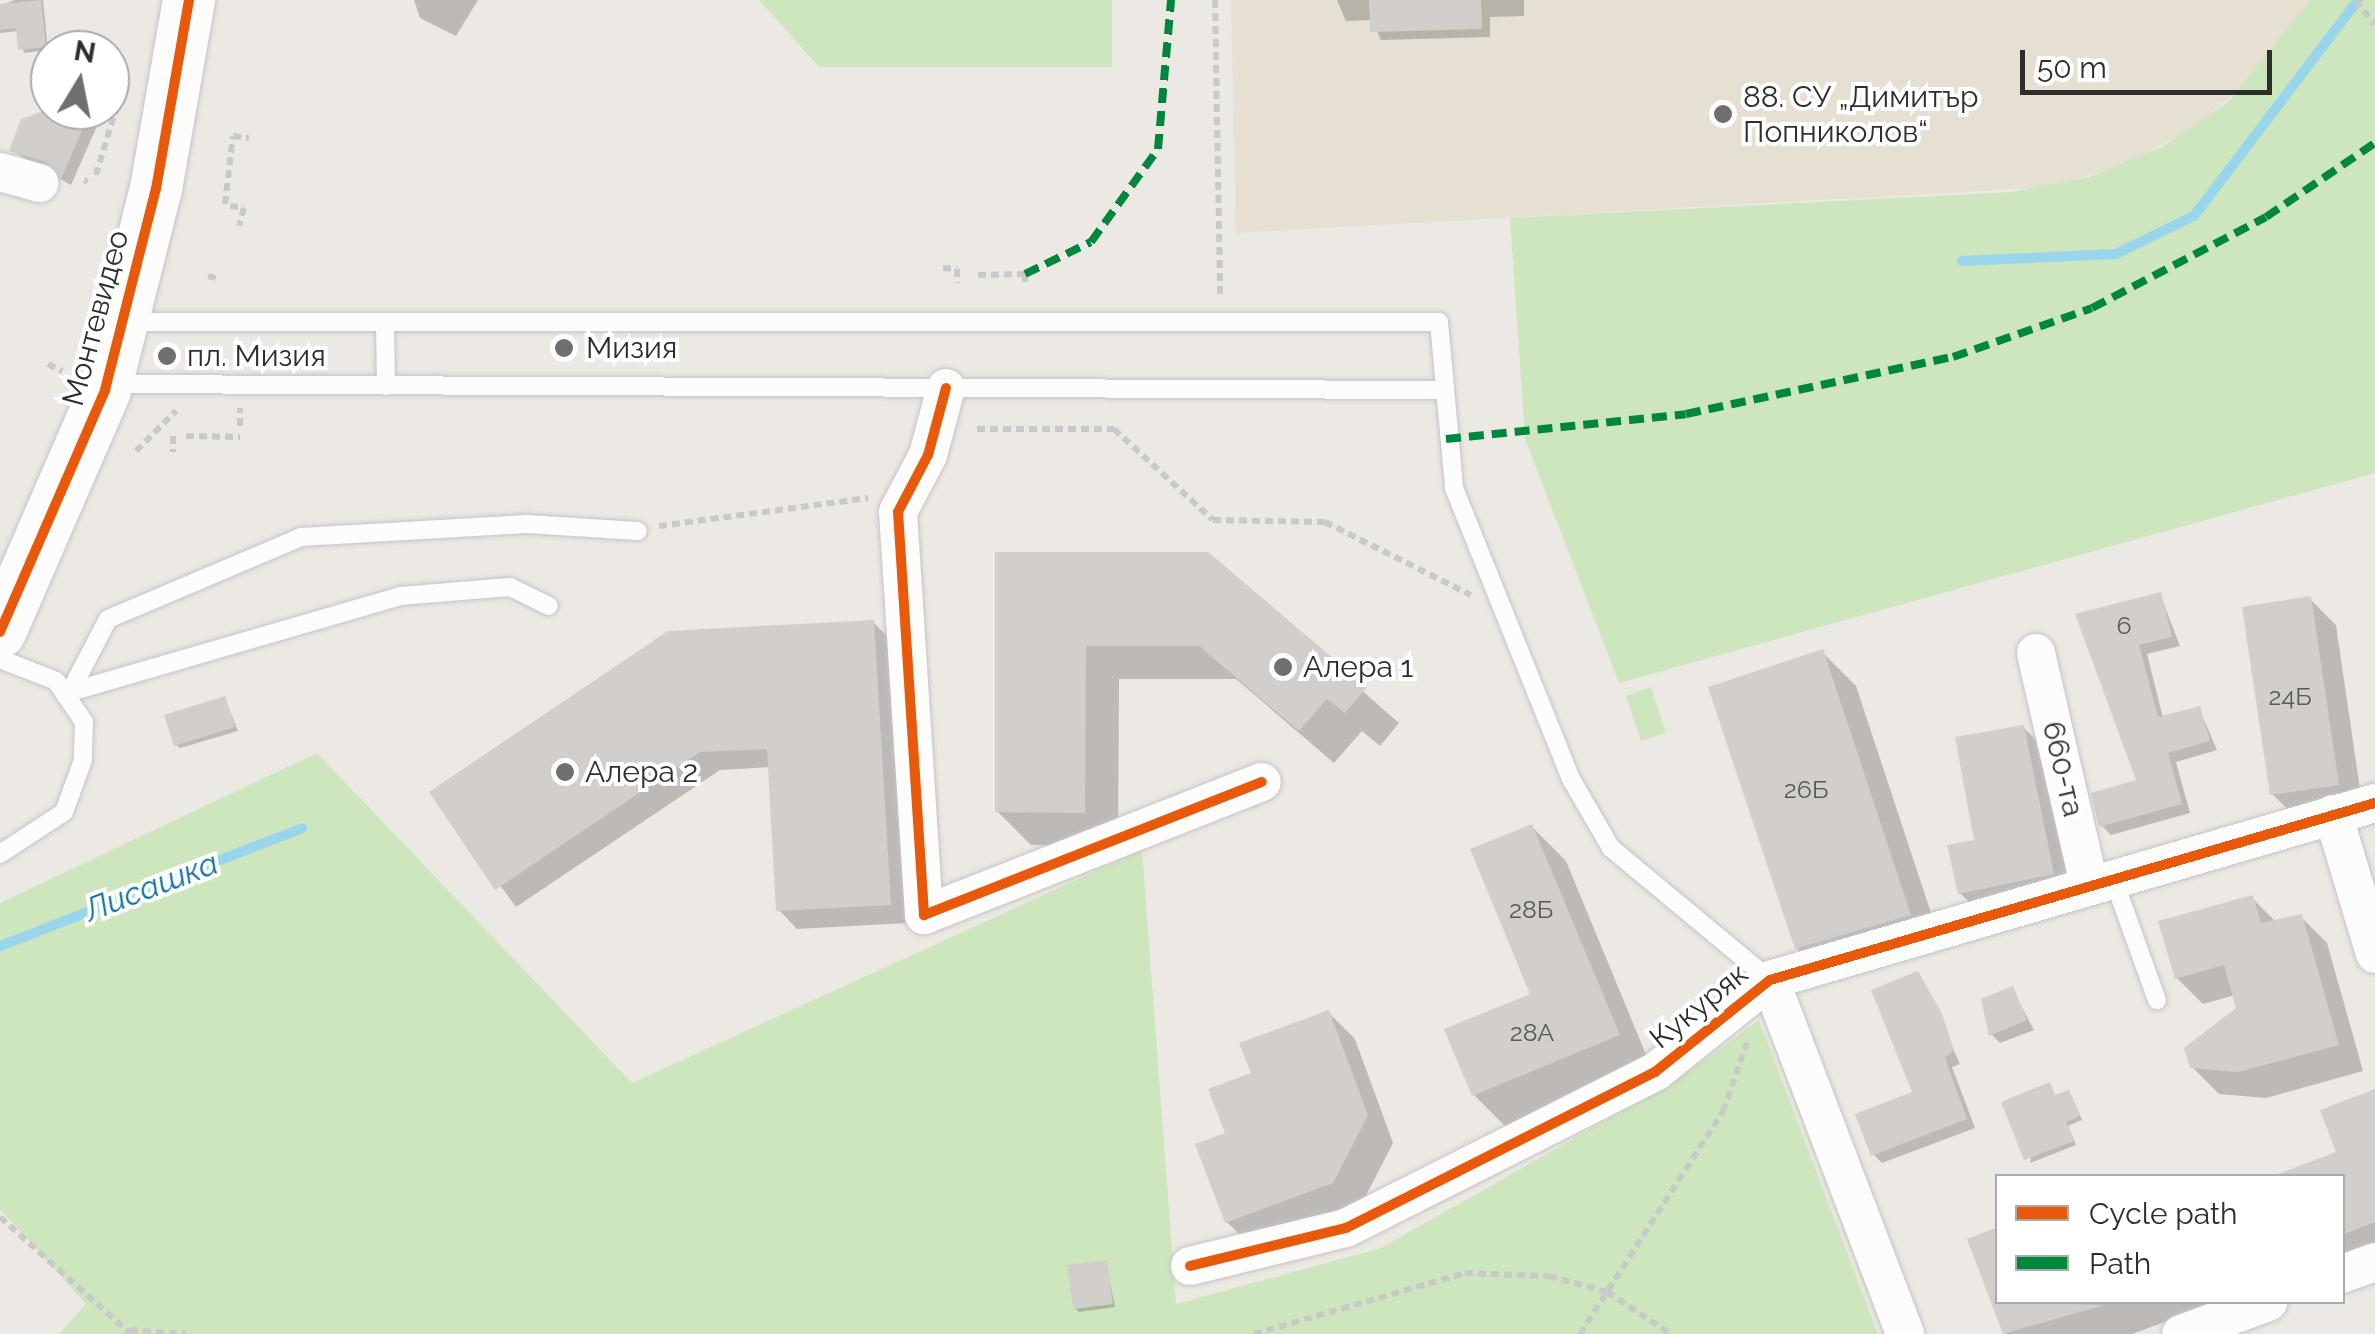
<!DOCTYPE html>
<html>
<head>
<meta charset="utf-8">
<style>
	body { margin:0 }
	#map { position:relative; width:2375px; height:1334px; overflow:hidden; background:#ece8e4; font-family:Raleway,sans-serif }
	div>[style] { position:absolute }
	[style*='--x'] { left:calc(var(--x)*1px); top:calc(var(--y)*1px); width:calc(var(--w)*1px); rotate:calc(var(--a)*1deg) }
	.education>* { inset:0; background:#e6e0d3 }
	.green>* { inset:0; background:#cee6be }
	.shadow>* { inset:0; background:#0003 }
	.stream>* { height:10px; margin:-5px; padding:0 5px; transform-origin:5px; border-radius:5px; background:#99d6ec }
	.building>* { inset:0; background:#d1cecb }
	.path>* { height:6px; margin-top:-3px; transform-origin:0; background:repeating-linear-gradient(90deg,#c9c9c8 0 8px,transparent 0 13px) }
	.roads { filter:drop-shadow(0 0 2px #c5c4c5) drop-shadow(0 0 2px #c5c4c5) }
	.lane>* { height:18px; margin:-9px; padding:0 9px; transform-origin:9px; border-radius:9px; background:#fcfcfb }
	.street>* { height:38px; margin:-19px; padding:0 19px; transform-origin:19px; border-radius:19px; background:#fcfcfb }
	.secondary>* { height:52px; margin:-26px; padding:0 26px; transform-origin:26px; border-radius:26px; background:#fcfcfb }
	.quiet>* { height:8px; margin-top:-4px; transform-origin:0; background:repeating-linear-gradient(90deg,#00873e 0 15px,transparent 0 23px) }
	.cycleway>* { height:10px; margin:-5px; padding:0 5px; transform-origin:5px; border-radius:5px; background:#e8590c }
	.dots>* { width:28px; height:28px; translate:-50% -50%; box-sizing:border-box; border:5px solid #fff; border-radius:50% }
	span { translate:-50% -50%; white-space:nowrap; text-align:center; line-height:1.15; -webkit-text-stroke:8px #fff; paint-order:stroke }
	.number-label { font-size:25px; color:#585857 }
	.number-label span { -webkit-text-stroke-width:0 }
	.poi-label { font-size:30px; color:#2e2e2e }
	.left { translate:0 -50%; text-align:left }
	.street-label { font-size:30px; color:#2e2e2e }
	.water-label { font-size:32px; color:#0d6fa3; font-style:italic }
	.legend { position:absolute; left:1995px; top:1174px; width:350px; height:130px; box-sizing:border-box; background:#fff; border:2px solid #ababab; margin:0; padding:12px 18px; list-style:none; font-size:30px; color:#2e2e2e }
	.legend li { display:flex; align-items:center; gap:20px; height:50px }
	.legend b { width:50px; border:2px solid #ababab }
	.north { position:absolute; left:30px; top:30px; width:100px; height:100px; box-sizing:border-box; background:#fff; border:2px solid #ababab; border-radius:50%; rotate:10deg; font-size:28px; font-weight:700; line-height:40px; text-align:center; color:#2e2e2e }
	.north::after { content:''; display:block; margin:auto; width:35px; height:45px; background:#706f6e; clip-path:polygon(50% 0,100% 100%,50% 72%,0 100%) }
	.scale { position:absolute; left:2020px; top:50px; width:252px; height:45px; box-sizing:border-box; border:5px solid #2e2e2e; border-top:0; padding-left:12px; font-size:30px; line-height:35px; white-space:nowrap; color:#2e2e2e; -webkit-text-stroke:8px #fff; paint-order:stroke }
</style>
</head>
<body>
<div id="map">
	<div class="education">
		<div style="clip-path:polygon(1231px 0,2310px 0,2258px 72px,2196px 126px,2127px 164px,2051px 187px,1236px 233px)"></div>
	</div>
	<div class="green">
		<div style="clip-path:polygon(759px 0,1112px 0,1112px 67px,819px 67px)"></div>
		<div style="clip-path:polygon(2310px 0,2375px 0,2375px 473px,1619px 683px,1525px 439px,1510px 218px,2011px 192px,2089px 177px,2162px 147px,2229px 101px)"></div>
		<div style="clip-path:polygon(1651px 687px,1666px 733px,1641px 741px,1626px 696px)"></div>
		<div style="clip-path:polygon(317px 753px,632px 1083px,1142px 850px,1176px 1304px,1381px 1248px,1677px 1080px,1759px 1020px,1878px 1334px,59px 1334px,86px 1304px,0 1209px,0 903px)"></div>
	</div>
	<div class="shadow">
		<div style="clip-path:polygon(15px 0,43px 0,48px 50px,24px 53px,18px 31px,0 33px,0 6px)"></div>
		<div style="clip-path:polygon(414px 0,478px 0,456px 36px,420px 18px)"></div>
		<div style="clip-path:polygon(1337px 0,1524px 0,1524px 16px,1490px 17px,1490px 37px,1381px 40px,1372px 20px,1346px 21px)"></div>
		<div style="clip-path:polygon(54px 110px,97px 126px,71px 185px,12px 151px)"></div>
		<div style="clip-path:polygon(998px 554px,1207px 555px,1399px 723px,1380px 746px,1362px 731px,1334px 763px,1236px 679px,1119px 679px,1118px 846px,1031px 845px,997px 811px)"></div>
		<div style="clip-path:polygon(2160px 594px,2180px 646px,2147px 654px,2163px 718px,2199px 708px,2217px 750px,2176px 762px,2190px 813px,2111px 835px,2102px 826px,2139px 782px,2078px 615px)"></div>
		<div style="clip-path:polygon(2310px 599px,2336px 625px,2363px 810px,2299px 820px,2272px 794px)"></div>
		<div style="clip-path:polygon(873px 622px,892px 641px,908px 923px,797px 929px,779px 910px,771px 767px,720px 770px,516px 907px,432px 793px)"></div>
		<div style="clip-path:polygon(1822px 652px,1856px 686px,1943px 949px,1831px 982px,1797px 948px)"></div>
		<div style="clip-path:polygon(225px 699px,238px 731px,180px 748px,176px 745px)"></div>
		<div style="clip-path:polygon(2023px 727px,2042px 746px,2071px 892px,1979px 912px,1960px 893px)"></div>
		<div style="clip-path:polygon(1532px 827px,1566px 861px,1652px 1069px,1508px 1129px,1474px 1095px,1534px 995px)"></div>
		<div style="clip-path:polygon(2252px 898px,2276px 922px,2301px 917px,2327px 943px,2363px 1071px,2266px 1098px,2219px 1094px,2192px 1067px,2239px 1009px,2235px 995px,2203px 1004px,2177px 978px)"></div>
		<div style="clip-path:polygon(1918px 974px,1960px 1064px,1952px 1067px,1975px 1128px,1882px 1163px,1873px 1154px,1916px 1094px)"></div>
		<div style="clip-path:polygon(2012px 989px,2034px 1030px,2000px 1043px,1991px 1034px)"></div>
		<div style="clip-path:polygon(1329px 1013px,1355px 1039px,1393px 1143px,1359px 1209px,1253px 1248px,1227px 1222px,1228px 1135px,1254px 1075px)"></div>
		<div style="clip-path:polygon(2049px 1085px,2056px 1097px,2072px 1097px,2082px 1120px,2068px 1126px,2076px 1145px,2030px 1163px)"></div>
		<div style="clip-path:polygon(2375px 1092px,2375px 1244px,2342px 1256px,2342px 1176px,2277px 1176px,2339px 1154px)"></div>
		<div style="clip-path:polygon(1970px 1240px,1998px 1302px,2219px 1302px,2132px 1334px,2005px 1334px)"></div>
		<div style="clip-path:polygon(1106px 1262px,1115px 1307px,1079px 1312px,1075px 1308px)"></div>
	</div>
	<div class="stream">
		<div style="--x:1962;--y:261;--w:154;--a:-2.6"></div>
		<div style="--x:2116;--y:254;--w:87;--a:-26"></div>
		<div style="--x:2194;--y:216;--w:271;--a:-52.8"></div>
		<div style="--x:0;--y:946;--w:324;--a:-21.3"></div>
	</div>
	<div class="building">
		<div style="clip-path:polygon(41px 0,46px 47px,18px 50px,16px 28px,0 30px,0 4px)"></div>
		<div style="clip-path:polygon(1369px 0,1481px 0,1482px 29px,1370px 32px)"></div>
		<div style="clip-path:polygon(46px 110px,91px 110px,61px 179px,46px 162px,9px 151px,21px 119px)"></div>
		<div style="clip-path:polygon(995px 552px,1208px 552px,1367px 687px,1345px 713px,1327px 699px,1299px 731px,1199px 646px,1086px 646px,1085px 813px,995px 812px)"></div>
		<div style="clip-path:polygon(2161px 592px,2172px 637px,2139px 645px,2158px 717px,2200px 706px,2210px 741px,2168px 753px,2182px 804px,2099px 827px,2091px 793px,2136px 780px,2075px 614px)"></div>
		<div style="clip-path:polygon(2311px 596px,2339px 785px,2270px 795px,2242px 607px)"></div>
		<div style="clip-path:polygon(874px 620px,891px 905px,776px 911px,767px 749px,700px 752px,495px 890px,429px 792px,668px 631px)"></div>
		<div style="clip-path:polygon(1823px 649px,1911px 915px,1795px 949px,1708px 687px)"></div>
		<div style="clip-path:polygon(225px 696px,235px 727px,174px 746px,164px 715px)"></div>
		<div style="clip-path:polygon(2024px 725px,2054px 874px,1958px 894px,1947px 845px,1974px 840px,1955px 737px)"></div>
		<div style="clip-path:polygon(1532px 824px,1620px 1035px,1472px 1096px,1444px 1029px,1530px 994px,1470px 849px)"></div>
		<div style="clip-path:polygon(2253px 895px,2261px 923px,2302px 914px,2339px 1045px,2238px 1072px,2190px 1068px,2184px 1048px,2236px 1008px,2224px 965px,2175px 979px,2158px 921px)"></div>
		<div style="clip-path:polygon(1918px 971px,1942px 1014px,1954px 1050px,1945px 1058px,1967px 1119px,1871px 1156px,1855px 1114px,1912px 1092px,1871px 990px)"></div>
		<div style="clip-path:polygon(2013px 986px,2027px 1020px,1989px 1036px,1981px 999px)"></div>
		<div style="clip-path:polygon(1329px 1010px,1368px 1115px,1333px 1183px,1225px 1223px,1195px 1144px,1225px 1133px,1208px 1089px,1251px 1073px,1239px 1043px)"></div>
		<div style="clip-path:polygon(2050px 1082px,2055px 1095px,2069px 1090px,2080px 1116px,2066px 1122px,2074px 1141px,2024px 1160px,2001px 1102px)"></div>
		<div style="clip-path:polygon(2375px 1089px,2375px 1222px,2342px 1235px,2342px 1176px,2278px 1174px,2336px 1152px,2320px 1110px)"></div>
		<div style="clip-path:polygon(1998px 1227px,1998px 1302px,2104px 1305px,2003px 1334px,1967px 1239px)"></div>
		<div style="clip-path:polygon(1107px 1260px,1113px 1304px,1073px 1309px,1067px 1265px)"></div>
	</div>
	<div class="path">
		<div style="--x:1215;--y:0;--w:299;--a:89"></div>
		<div style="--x:2356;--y:0;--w:31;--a:53"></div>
		<div style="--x:96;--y:175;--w:73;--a:-73.3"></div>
		<div style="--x:84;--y:180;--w:4;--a:27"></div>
		<div style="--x:225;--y:204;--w:68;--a:-83.3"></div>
		<div style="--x:233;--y:136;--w:16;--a:7"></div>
		<div style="--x:230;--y:206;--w:14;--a:8"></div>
		<div style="--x:244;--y:208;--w:18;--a:106"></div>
		<div style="--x:943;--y:268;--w:14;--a:4"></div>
		<div style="--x:957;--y:269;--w:14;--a:90"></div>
		<div style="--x:978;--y:275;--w:47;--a:-1.2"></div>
		<div style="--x:1025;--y:274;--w:9;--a:90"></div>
		<div style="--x:208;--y:276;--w:8;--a:14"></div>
		<div style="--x:48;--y:364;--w:16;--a:27"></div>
		<div style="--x:240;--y:426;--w:18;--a:-90"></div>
		<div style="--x:977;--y:429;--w:137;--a:0"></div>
		<div style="--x:1114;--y:429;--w:134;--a:42.6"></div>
		<div style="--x:1213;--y:520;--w:112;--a:1"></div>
		<div style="--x:1325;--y:522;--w:163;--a:26.6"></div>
		<div style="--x:173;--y:436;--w:16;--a:90"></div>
		<div style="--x:186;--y:436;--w:54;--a:1.1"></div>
		<div style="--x:136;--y:451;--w:57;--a:-45"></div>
		<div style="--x:659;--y:526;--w:211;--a:-7.6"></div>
		<div style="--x:0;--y:1217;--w:176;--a:41.8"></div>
		<div style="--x:130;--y:1330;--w:56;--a:4.1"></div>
		<div style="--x:1254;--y:1334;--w:220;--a:-16.1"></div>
		<div style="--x:1465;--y:1273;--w:84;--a:2"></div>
		<div style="--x:1549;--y:1276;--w:60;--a:15.4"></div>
		<div style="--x:1607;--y:1292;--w:77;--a:33.3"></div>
		<div style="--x:1580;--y:1334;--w:265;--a:-57.3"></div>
		<div style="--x:1723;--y:1111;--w:72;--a:-70.6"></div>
	</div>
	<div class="roads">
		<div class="lane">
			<div style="--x:127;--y:322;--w:1312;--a:0"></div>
			<div style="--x:1439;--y:322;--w:167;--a:84.8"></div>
			<div style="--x:1454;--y:488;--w:314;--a:68.1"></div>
			<div style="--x:1571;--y:779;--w:80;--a:59.9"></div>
			<div style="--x:1611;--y:848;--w:207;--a:39.7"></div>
			<div style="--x:385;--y:326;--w:60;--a:89"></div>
			<div style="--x:110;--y:384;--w:1330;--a:0.26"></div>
			<div style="--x:0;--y:659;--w:60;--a:21.4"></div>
			<div style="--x:56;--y:681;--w:50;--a:55.7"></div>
			<div style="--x:84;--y:722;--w:38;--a:92"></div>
			<div style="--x:83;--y:760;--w:55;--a:110.1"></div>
			<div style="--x:64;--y:812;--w:77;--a:146.7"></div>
			<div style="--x:70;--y:692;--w:82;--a:-62.5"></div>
			<div style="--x:108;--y:619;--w:210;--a:-23"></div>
			<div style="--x:301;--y:537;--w:226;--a:-3.3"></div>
			<div style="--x:527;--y:524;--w:111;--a:3.6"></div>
			<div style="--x:70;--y:692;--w:344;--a:-16.2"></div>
			<div style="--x:400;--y:596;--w:110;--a:-4.7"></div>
			<div style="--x:510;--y:587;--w:43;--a:26"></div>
			<div style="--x:2113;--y:878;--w:130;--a:70.2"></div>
		</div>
		<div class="street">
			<div style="--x:0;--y:172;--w:41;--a:15.8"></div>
			<div style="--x:946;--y:388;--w:69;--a:105"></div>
			<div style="--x:928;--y:455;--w:64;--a:117.8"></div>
			<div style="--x:898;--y:512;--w:404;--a:86.3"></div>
			<div style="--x:924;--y:915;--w:363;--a:-21.5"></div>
			<div style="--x:2036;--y:653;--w:237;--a:77.1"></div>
			<div style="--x:2333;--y:814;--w:146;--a:73.3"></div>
			<div style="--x:1770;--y:980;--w:379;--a:69.1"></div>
			<div style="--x:1190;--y:1266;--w:161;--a:-13.7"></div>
			<div style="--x:1346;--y:1228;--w:346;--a:-26.8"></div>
			<div style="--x:1655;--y:1072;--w:147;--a:-38.7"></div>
			<div style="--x:1770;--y:980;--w:630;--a:-16.31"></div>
			<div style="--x:2342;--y:1274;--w:35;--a:-20"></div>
			<div style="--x:2181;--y:1334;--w:93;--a:-20.2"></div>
		</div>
		<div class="secondary">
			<div style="--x:0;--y:632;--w:264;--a:-66.5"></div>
			<div style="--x:105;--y:390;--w:207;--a:-75.8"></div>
			<div style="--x:156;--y:189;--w:192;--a:-80.1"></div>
		</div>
	</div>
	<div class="quiet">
		<div style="--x:1025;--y:274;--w:73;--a:-25.9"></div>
		<div style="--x:1091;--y:242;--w:115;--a:-54.2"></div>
		<div style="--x:1158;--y:149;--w:150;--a:-85"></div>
		<div style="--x:1446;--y:439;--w:241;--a:-5.9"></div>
		<div style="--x:1686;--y:414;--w:273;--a:-12.1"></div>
		<div style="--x:1953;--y:357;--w:147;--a:-19.4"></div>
		<div style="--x:2092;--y:308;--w:196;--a:-27.6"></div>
		<div style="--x:2266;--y:217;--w:132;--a:-34.2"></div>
	</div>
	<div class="cycleway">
		<div style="--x:946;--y:388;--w:69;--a:105"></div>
		<div style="--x:928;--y:455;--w:64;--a:117.8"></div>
		<div style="--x:898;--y:512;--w:404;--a:86.3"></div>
		<div style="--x:924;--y:915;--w:363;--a:-21.5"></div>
		<div style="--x:0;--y:632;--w:264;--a:-66.5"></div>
		<div style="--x:105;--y:390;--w:207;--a:-75.8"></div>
		<div style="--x:156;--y:189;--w:192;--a:-80.1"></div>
		<div style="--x:1190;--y:1266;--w:161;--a:-13.7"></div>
		<div style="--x:1346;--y:1228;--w:346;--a:-26.8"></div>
		<div style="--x:1655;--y:1072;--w:147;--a:-38.7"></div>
		<div style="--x:1770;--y:980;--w:630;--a:-16.31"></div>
	</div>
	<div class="dots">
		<div style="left:1723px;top:114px;background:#706f6e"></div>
		<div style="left:564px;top:348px;background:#706f6e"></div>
		<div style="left:167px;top:356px;background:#706f6e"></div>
		<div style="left:1283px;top:667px;background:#706f6e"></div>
		<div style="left:565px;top:772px;background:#706f6e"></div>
	</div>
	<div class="number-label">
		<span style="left:2124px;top:625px">6</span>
		<span style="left:2290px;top:696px">24Б</span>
		<span style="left:1806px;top:789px">26Б</span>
		<span style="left:1531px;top:909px">28Б</span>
		<span style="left:1532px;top:1032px">28А</span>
	</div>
	<div class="poi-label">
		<span class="left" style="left:1743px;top:114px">88. СУ „Димитър<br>Попниколов“</span>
		<span class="left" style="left:586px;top:348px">Мизия</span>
		<span class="left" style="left:187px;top:356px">пл. Мизия</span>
		<span class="left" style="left:1303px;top:667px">Алера 1</span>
		<span class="left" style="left:585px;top:772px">Алера 2</span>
	</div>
	<div class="street-label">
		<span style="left:96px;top:318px;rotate:-75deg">Монтевидео</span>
		<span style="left:2063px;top:769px;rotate:77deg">660-та</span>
		<span style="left:1699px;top:1006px;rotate:-39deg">Кукуряк</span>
	</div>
	<div class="water-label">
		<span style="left:151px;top:887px;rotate:-21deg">Лисашка</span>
	</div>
	<ul class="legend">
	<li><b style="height:12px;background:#e8590c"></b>Cycle path</li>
	<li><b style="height:12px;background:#00873e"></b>Path</li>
	</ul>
	<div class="north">N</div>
	<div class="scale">50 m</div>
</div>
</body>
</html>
